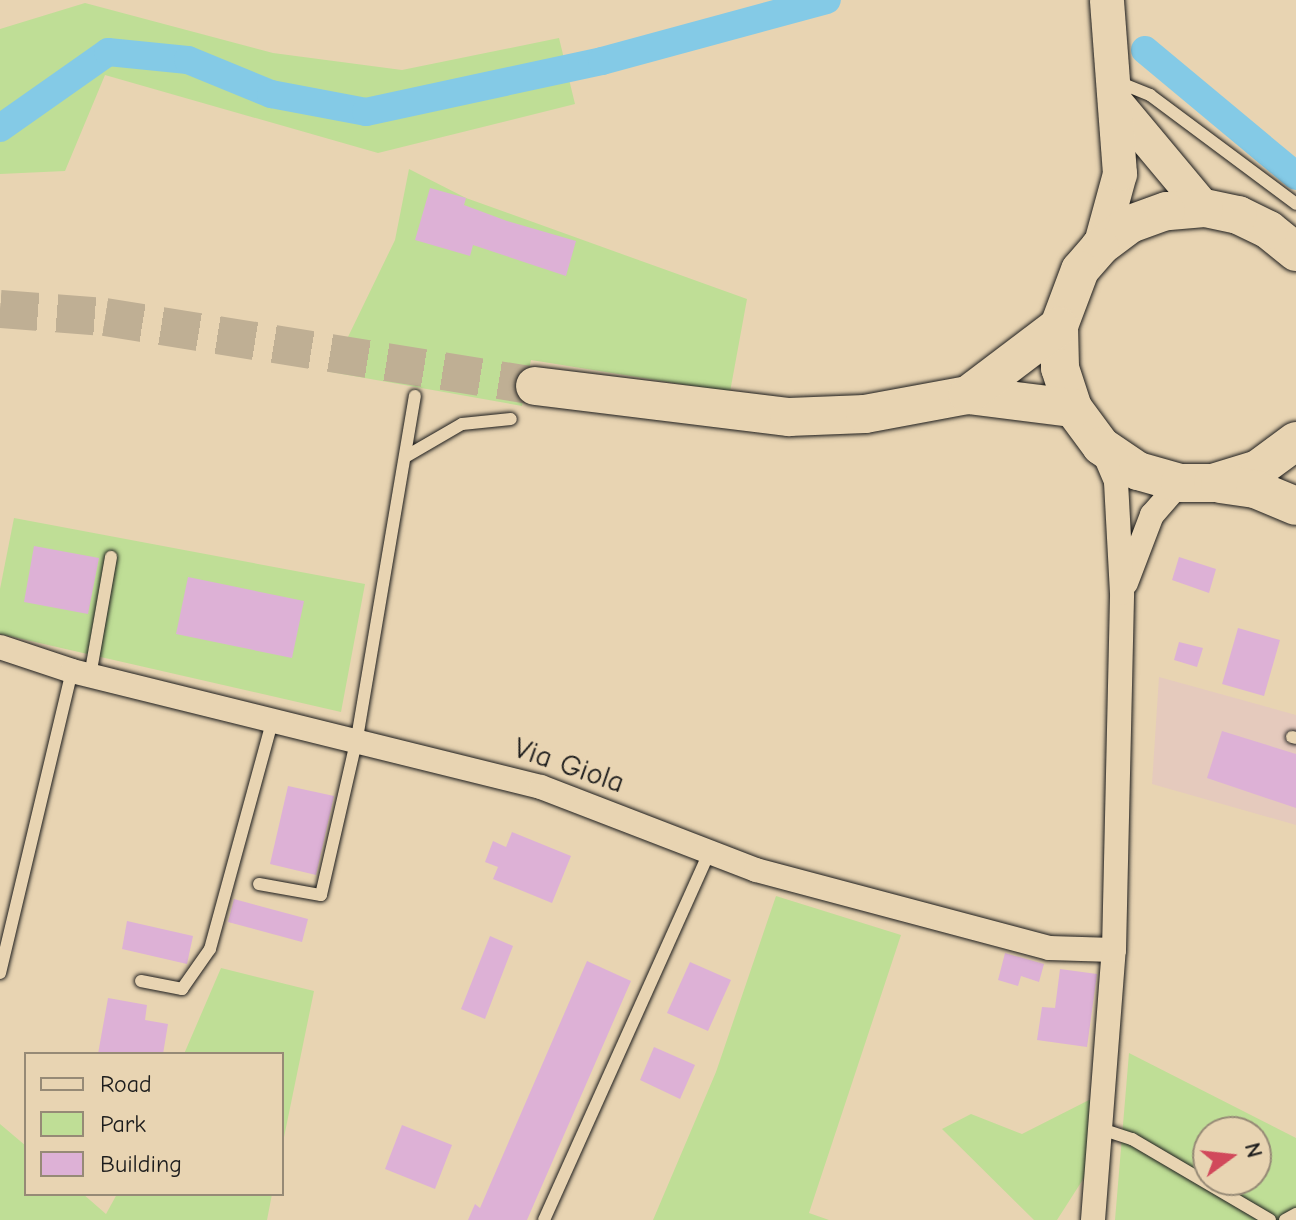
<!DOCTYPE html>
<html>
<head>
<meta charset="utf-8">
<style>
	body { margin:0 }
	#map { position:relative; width:1296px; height:1220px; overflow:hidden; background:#e8d4b2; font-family:"Comic Neue",sans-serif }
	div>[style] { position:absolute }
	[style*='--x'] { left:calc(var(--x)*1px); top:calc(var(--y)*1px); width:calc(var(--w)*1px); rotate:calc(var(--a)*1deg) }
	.built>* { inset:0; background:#e5cabd }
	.green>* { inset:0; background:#bfde96 }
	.canal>* { height:28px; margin:-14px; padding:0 14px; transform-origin:14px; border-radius:14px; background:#84cae6 }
	.building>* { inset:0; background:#ddb1d6 }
	.primary-tunnel>* { height:38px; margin-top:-19px; transform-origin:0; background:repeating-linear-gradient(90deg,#bfaf94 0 38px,transparent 0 57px) }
	.roads { filter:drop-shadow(0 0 2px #1c1c1c) drop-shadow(0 0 2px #1c1c1c) }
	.lane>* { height:12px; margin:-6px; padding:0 6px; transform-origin:6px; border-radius:6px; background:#e8d4b2 }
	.street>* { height:24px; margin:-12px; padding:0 12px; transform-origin:12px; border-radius:12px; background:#e8d4b2 }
	.secondary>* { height:34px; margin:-17px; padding:0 17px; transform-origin:17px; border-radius:17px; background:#e8d4b2 }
	.primary>* { height:38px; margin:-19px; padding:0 19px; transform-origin:19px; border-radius:19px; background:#e8d4b2 }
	span { translate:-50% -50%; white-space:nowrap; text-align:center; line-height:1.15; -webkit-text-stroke:6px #e8d4b2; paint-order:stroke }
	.street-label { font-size:30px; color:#1c1c1c }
	.legend { position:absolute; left:24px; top:1052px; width:260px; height:144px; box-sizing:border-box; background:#e8d4b2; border:2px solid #968a76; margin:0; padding:10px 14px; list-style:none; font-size:24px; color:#1c1c1c }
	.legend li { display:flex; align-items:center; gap:16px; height:40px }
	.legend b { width:40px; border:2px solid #968a76 }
	.north { position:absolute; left:1192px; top:1116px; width:80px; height:80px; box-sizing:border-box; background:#e8d4b2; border:2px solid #968a76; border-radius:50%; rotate:75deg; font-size:22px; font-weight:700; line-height:32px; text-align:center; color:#1c1c1c }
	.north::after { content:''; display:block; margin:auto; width:28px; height:36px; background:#d1495b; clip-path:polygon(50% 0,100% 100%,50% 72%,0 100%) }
</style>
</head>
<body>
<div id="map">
	<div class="built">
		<div style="clip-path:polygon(1159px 677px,1296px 715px,1296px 825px,1152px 784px)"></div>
	</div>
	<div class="green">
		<div style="clip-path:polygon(85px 3px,273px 53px,402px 70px,559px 38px,575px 104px,378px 153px,105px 75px,65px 171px,0 174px,0 29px)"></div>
		<div style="clip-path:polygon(409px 169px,466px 198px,747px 299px,730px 392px,531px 360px,522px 406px,331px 372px,395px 240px)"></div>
		<div style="clip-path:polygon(14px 518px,365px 584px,341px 712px,0 634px,0 589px)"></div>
		<div style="clip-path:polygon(776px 896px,901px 935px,809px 1213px,829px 1220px,653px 1220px,716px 1072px)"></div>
		<div style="clip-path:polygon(221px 968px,314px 991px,282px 1147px,282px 1054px,184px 1054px)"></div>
		<div style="clip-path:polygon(evenodd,1129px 1053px,1296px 1138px,1296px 1220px,1115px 1220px,1129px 1053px,1208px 1132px,1256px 1132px,1256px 1180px,1208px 1180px,1208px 1132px)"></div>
		<div style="clip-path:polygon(1093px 1098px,1089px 1170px,1057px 1220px,1034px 1220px,942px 1129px,971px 1114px,1022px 1134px)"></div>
		<div style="clip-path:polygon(0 1124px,26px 1146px,26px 1194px,83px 1194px,106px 1214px,117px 1194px,272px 1194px,267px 1220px,0 1220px)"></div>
	</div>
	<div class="canal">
		<div style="--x:1145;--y:50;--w:197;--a:39.8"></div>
		<div style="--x:0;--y:128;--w:132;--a:-35.1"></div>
		<div style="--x:108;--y:52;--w:80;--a:5.7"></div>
		<div style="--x:188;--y:60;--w:90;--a:22.3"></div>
		<div style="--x:271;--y:94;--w:97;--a:10.7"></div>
		<div style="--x:366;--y:112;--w:241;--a:-12.2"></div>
		<div style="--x:602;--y:61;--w:233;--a:-15.2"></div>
	</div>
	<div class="building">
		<div style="clip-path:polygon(430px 188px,466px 198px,464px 205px,507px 221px,576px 241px,566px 276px,473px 245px,470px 256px,415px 240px)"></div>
		<div style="clip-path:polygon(34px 546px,99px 558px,88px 614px,24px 602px)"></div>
		<div style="clip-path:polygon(1179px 557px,1216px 569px,1209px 593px,1172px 580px)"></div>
		<div style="clip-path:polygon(188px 577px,304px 601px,292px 658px,176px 634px)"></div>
		<div style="clip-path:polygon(1238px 628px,1280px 640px,1264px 696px,1222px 684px)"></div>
		<div style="clip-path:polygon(1179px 642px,1203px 648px,1197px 667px,1174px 660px)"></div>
		<div style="clip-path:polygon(1222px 731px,1296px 754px,1296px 808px,1207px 778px)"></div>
		<div style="clip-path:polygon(288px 786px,334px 796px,316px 875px,270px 864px)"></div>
		<div style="clip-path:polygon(512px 832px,571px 856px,552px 903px,493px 879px,498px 867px,485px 862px,493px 841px,506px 847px)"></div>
		<div style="clip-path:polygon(234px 899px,308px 919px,302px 942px,228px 922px)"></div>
		<div style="clip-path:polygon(127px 921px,193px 936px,187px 964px,122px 949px)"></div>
		<div style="clip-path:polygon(490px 936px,513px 946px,485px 1019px,461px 1009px)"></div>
		<div style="clip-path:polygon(1005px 953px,1044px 964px,1039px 982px,1021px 976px,1018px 986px,998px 980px)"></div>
		<div style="clip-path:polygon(587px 961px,631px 981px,527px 1220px,468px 1220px,475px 1204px,480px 1208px)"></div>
		<div style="clip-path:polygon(690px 962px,731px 980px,708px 1031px,667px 1013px)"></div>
		<div style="clip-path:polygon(1060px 969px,1097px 974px,1087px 1047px,1037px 1040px,1042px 1007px,1055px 1008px)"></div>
		<div style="clip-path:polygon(108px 998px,147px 1005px,145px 1020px,168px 1024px,163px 1054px,98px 1054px)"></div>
		<div style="clip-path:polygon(654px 1047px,695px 1065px,680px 1099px,640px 1080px)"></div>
		<div style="clip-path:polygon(402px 1125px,452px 1145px,435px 1189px,385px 1169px)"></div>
	</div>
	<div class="primary-tunnel">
		<div style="--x:0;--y:309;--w:105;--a:4.4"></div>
		<div style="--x:105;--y:317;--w:436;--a:9.1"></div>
	</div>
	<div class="roads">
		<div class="lane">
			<div style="--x:1118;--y:82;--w:35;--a:22"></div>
			<div style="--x:1150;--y:95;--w:182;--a:36.7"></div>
			<div style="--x:405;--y:457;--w:66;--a:-30.1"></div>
			<div style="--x:462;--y:424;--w:49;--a:-5.8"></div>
			<div style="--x:90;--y:676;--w:121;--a:-80"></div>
			<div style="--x:1292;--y:737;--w:4;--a:14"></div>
			<div style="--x:259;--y:884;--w:63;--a:10.1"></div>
			<div style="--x:321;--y:895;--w:161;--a:-77.1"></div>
			<div style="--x:357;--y:738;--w:347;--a:-80.4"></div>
			<div style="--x:0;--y:973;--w:310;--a:-76.6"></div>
			<div style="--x:141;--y:981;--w:42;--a:11"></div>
			<div style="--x:182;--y:989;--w:49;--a:-55"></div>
			<div style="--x:210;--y:949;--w:238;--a:-74.7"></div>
			<div style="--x:1101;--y:1129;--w:33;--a:18"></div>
			<div style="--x:1132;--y:1139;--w:160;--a:30.4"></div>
			<div style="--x:544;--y:1220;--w:403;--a:-65.8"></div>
			<div style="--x:1285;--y:1220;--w:13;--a:-29"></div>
		</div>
		<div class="street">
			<div style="--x:1126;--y:583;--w:73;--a:-69.1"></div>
			<div style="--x:1152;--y:515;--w:43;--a:-48.8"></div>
			<div style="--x:0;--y:647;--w:76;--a:18.4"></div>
			<div style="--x:72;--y:671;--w:483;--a:13.9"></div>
			<div style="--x:541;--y:787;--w:230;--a:21.1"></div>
			<div style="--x:756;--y:870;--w:303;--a:14.9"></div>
			<div style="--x:1049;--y:948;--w:65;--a:1.8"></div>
			<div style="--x:1093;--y:1220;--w:271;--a:-85.6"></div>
			<div style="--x:1114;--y:950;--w:357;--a:-88.7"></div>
			<div style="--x:1122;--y:593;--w:112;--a:-93.1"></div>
			<div style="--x:1116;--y:481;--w:34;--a:-113"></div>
		</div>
		<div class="secondary">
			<div style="--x:1118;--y:105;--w:134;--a:50.1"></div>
			<div style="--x:1100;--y:247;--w:76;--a:-74.7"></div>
			<div style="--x:1120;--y:174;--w:174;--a:-94.3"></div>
		</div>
		<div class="primary">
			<div style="--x:1296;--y:252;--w:35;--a:-141"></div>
			<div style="--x:1269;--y:230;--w:34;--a:-154"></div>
			<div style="--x:1238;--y:215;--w:35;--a:-168"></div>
			<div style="--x:1204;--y:208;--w:38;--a:175"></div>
			<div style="--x:1166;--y:211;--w:38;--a:160"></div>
			<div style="--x:1130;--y:224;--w:38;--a:143"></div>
			<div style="--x:1100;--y:247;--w:30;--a:131"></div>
			<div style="--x:1080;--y:270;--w:60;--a:110.6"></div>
			<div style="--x:1059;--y:326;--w:42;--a:88.6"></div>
			<div style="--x:1060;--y:368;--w:42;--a:72"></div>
			<div style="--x:1073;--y:408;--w:47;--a:53.6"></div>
			<div style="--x:1101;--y:446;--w:45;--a:34"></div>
			<div style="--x:1138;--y:471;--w:44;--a:15.9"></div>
			<div style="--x:1180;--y:483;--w:33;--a:0"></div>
			<div style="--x:1213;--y:483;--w:47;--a:-17.3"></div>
			<div style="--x:1258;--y:469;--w:47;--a:-36.4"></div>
			<div style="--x:535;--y:386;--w:256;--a:7"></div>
			<div style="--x:789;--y:417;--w:76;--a:-2.3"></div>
			<div style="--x:865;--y:414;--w:105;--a:-10.5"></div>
			<div style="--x:968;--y:395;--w:106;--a:7.1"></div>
			<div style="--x:968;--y:395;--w:114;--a:-37.2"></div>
			<div style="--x:1220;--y:484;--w:35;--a:8"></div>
			<div style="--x:1255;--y:489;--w:44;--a:22.5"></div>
		</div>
	</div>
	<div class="street-label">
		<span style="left:569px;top:766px;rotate:19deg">Via Giola</span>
	</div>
	<ul class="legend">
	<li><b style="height:10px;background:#e8d4b2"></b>Road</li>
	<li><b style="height:22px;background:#bfde96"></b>Park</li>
	<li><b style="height:22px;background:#ddb1d6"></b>Building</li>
	</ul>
	<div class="north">N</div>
</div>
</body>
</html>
